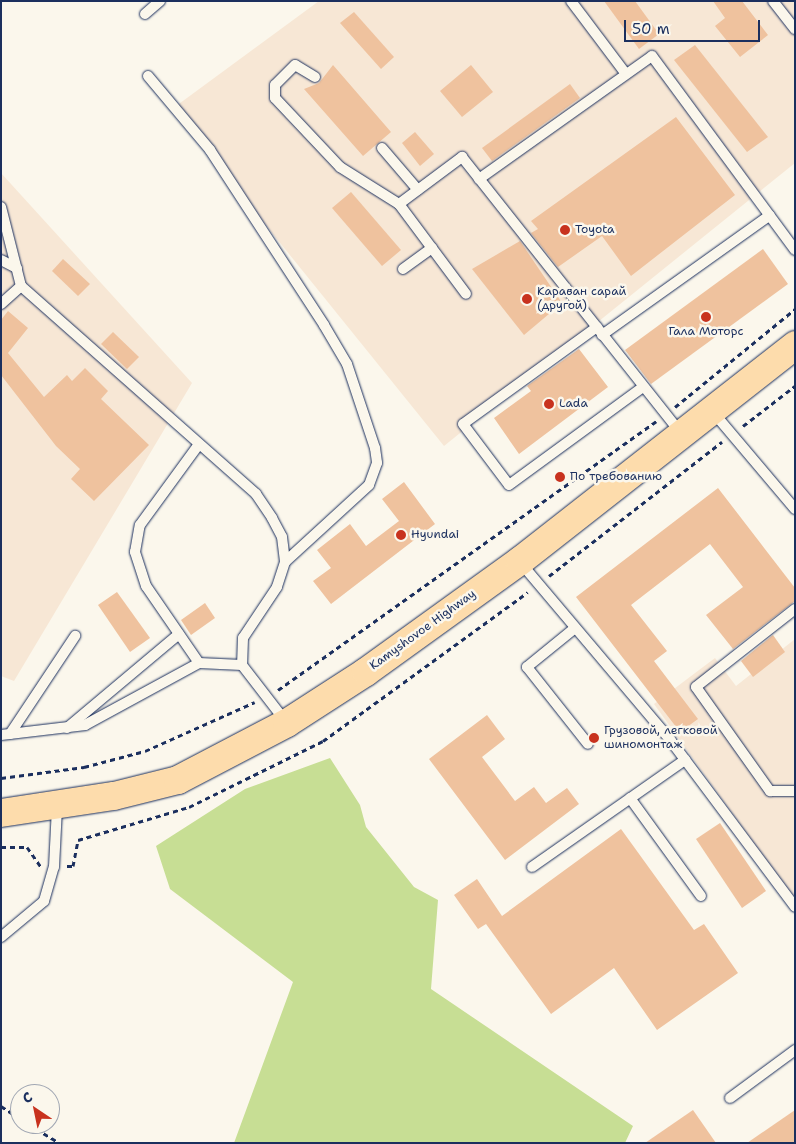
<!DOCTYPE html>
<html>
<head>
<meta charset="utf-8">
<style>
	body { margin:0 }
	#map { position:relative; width:796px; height:1144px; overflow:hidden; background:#fbf7ec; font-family:"Shantell Sans",sans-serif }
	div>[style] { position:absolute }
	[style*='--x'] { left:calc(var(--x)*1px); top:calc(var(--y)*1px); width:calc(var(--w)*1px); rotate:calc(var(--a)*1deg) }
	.built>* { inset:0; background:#f7e7d5 }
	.green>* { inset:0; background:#c7de94 }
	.building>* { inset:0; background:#efc29e }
	.path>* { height:3px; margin-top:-1.5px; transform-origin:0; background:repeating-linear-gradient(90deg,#1b2f5e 0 5px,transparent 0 9px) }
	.roads { filter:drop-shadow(0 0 1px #1b2f5e) drop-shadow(0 0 1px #1b2f5e) }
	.lane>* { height:10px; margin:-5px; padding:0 5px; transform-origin:5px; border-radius:5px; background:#fbf7ec }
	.primary>* { height:28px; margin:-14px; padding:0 14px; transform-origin:14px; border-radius:14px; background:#fddcac }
	.dots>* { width:14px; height:14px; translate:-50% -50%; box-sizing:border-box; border:2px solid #fbf7ec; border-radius:50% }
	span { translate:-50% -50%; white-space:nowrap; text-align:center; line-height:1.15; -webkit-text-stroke:5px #fbf7ec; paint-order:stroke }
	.poi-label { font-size:12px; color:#1b2f5e }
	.left { translate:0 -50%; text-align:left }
	.street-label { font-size:12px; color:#1b2f5e }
	.frame { position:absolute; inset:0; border:2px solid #1b2f5e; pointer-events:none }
	.north { position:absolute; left:10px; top:1084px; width:50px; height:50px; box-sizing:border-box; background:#fbf7ec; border:1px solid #a1a7b3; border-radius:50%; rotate:326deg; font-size:14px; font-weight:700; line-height:20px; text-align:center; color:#1b2f5e }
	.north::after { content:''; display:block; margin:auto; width:18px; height:22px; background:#c8321e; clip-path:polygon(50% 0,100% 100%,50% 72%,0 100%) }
	.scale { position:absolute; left:624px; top:20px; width:136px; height:22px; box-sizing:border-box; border:2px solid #1b2f5e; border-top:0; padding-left:6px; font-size:15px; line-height:18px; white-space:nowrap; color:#1b2f5e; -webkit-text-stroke:4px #fbf7ec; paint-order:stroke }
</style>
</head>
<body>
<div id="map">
	<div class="built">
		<div style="clip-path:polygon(319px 1px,795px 1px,795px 163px,444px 446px,172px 109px)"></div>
		<div style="clip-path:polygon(1px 173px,192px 383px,14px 681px,1px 676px)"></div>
		<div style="clip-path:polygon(795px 639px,795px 901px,654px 704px,715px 658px,736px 686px)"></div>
	</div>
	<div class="green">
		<div style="clip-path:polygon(330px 758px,360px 805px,366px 827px,414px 887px,438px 900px,431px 989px,633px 1126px,625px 1143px,234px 1143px,293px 982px,170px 889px,156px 846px,245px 789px)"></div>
	</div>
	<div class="building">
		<div style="clip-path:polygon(604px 1px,635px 1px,659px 34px,639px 49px)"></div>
		<div style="clip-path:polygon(713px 1px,742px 1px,768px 35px,740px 57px,715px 26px,725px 18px)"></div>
		<div style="clip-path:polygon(354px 12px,394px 57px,381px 69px,340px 23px)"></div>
		<div style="clip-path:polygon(695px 45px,768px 137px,747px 152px,674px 60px)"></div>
		<div style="clip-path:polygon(333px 65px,391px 132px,363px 156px,304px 89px,319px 83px)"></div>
		<div style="clip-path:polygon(471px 65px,493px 92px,462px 117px,440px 91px)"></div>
		<div style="clip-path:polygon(570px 84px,580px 98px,492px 161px,482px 148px)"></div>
		<div style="clip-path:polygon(676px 117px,735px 195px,631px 276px,602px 236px,558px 267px,531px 233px,538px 229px,531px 221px)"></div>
		<div style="clip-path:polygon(415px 132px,434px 154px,420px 166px,402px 143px)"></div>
		<div style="clip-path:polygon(351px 192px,401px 250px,382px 266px,332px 208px)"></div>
		<div style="clip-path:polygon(520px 241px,562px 303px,524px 335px,472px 269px)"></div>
		<div style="clip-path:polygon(763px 249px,788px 284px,651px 384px,625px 350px)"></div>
		<div style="clip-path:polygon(63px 259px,90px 284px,78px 296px,52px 271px)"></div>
		<div style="clip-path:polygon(8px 311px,28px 328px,8px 353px,44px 397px,67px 375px,72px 381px,85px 368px,108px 391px,101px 399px,149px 445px,94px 501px,71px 479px,80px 469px,56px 446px,1px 375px,1px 320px)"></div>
		<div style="clip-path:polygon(113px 332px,139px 357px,127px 369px,101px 344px)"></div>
		<div style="clip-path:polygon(579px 349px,608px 387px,519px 454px,494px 418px,531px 391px,527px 386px)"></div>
		<div style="clip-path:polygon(404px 482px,435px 524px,331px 604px,313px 581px,331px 568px,317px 550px,350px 524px,366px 546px,399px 521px,382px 499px)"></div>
		<div style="clip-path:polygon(718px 488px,795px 588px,795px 601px,733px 649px,706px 615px,743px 587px,710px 544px,631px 605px,667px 651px,654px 661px,698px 719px,680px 732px,576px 597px)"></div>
		<div style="clip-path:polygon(117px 592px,150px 638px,130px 652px,98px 605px)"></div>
		<div style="clip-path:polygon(205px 603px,215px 618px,191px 635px,181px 620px)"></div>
		<div style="clip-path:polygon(773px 635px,785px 652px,753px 677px,741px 661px)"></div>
		<div style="clip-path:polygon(487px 715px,505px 739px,482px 757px,515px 801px,534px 787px,546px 803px,567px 788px,579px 804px,505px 860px,429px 759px)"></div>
		<div style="clip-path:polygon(720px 823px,766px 891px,742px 908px,696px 839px)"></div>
		<div style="clip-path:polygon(621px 829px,694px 930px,704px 924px,738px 973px,657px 1030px,614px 968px,551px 1014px,486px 924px,478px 929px,454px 895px,477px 879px,502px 916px)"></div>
		<div style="clip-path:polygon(693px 1110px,716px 1143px,645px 1143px)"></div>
		<div style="clip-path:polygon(795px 1110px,795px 1143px,747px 1143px)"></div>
	</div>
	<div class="path">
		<div style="--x:675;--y:407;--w:155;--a:-39.2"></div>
		<div style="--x:743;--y:426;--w:66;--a:-37.6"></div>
		<div style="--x:549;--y:576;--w:219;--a:-37.8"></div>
		<div style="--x:278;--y:690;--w:464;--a:-35.4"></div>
		<div style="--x:1;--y:778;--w:84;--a:-7.5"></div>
		<div style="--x:84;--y:767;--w:63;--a:-14.7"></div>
		<div style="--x:145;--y:751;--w:120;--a:-24"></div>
		<div style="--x:1;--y:847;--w:26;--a:0"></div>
		<div style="--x:27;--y:847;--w:24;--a:55"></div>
		<div style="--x:67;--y:866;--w:6;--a:0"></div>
		<div style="--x:73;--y:866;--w:26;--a:-79"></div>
		<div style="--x:78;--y:840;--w:116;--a:-16.6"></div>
		<div style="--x:189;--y:807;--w:149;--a:-26.2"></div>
		<div style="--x:323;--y:741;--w:253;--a:-36"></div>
		<div style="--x:1;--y:1106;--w:23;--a:34"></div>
		<div style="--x:28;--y:1124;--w:37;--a:31"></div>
	</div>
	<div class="roads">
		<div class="lane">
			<div style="--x:571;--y:1;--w:91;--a:53"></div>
			<div style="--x:773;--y:1;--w:36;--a:52"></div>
			<div style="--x:145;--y:14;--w:20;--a:-41"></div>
			<div style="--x:148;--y:76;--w:97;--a:50"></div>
			<div style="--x:210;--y:150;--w:209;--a:56.9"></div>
			<div style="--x:324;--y:325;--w:45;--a:59.5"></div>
			<div style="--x:347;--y:364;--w:89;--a:71.6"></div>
			<div style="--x:375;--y:448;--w:15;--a:82"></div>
			<div style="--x:377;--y:463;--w:23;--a:110"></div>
			<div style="--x:369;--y:485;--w:114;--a:137.5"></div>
			<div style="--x:315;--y:77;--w:23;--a:-149"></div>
			<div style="--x:295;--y:65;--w:28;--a:135"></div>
			<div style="--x:275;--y:85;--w:13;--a:90"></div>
			<div style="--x:275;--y:98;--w:95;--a:46.7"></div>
			<div style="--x:340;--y:167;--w:70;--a:32.1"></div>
			<div style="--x:399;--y:204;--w:112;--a:53.3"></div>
			<div style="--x:382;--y:148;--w:55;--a:49.4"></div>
			<div style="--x:479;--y:179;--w:212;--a:-35.4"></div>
			<div style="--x:652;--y:56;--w:241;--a:53.6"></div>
			<div style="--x:399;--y:204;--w:79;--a:-36.7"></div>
			<div style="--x:462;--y:157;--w:352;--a:51.6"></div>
			<div style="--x:1;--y:207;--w:81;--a:75.8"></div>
			<div style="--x:21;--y:286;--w:314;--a:41.5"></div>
			<div style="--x:256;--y:494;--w:29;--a:56"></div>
			<div style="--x:272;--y:518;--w:21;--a:62"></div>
			<div style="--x:282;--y:537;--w:25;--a:83"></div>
			<div style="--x:285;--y:562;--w:26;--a:108"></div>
			<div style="--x:277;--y:587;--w:61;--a:123.7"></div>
			<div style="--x:243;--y:638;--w:27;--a:92"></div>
			<div style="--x:242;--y:665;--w:72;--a:52.3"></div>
			<div style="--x:1;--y:260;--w:18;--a:27"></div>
			<div style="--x:403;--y:269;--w:36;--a:-36"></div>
			<div style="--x:1;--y:304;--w:27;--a:-42"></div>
			<div style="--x:597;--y:327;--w:165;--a:144.1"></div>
			<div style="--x:463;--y:424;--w:76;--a:53"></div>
			<div style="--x:509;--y:485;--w:166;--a:-36.2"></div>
			<div style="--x:602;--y:335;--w:206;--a:-35.5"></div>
			<div style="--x:713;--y:412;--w:127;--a:49.8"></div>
			<div style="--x:520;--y:562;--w:234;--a:49.8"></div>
			<div style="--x:671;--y:741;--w:207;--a:53.2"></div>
			<div style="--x:795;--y:609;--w:126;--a:141.8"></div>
			<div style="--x:696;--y:687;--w:128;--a:54.6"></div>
			<div style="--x:770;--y:791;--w:25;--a:0"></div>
			<div style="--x:575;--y:628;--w:62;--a:140.9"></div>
			<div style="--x:527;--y:667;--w:98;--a:51.6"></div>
			<div style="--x:199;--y:663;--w:93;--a:-124.5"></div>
			<div style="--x:146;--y:586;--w:36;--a:-108"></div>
			<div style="--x:135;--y:552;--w:27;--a:-80"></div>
			<div style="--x:140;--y:525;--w:100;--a:-53.9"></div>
			<div style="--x:67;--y:728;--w:146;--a:-40"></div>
			<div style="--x:10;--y:734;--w:118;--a:-56.4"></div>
			<div style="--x:1;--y:735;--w:85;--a:-6.8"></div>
			<div style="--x:85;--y:725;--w:130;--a:-28.5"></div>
			<div style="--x:199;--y:663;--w:43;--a:2.7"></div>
			<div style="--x:630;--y:798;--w:121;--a:54.1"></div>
			<div style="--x:532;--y:867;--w:187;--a:-35"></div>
			<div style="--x:1;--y:937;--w:56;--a:-39.9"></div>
			<div style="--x:44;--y:901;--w:35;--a:-74"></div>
			<div style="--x:54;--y:867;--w:60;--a:-87.1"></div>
			<div style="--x:730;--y:1098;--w:81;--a:-36.4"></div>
		</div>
		<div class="primary">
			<div style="--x:1;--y:813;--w:114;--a:-8.6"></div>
			<div style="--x:114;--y:796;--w:66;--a:-14"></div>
			<div style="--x:178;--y:780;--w:123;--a:-27.6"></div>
			<div style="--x:287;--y:723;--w:94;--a:-32.8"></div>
			<div style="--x:366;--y:672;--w:190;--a:-35.8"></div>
			<div style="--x:520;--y:561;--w:350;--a:-38.1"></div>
		</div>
	</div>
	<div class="dots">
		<div style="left:565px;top:230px;background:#c8321e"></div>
		<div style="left:527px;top:299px;background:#c8321e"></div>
		<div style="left:706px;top:317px;background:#c8321e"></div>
		<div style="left:549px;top:404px;background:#c8321e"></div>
		<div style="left:560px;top:477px;background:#c8321e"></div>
		<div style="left:401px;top:535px;background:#c8321e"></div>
		<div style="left:594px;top:738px;background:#c8321e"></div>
	</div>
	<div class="poi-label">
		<span class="left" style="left:575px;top:230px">Toyota</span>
		<span class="left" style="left:537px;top:299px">Караван сарай<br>(другой)</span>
		<span style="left:706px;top:332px">Гала Моторс</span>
		<span class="left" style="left:559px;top:404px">Lada</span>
		<span class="left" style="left:570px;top:477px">По требованию</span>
		<span class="left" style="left:411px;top:535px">Hyundai</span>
		<span class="left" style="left:604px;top:738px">Грузовой, легковой<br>шиномонтаж</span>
	</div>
	<div class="street-label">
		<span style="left:423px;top:630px;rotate:-36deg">Kamyshovoe Highway</span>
	</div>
	<div class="frame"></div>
	<div class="north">С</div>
	<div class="scale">50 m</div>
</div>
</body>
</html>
